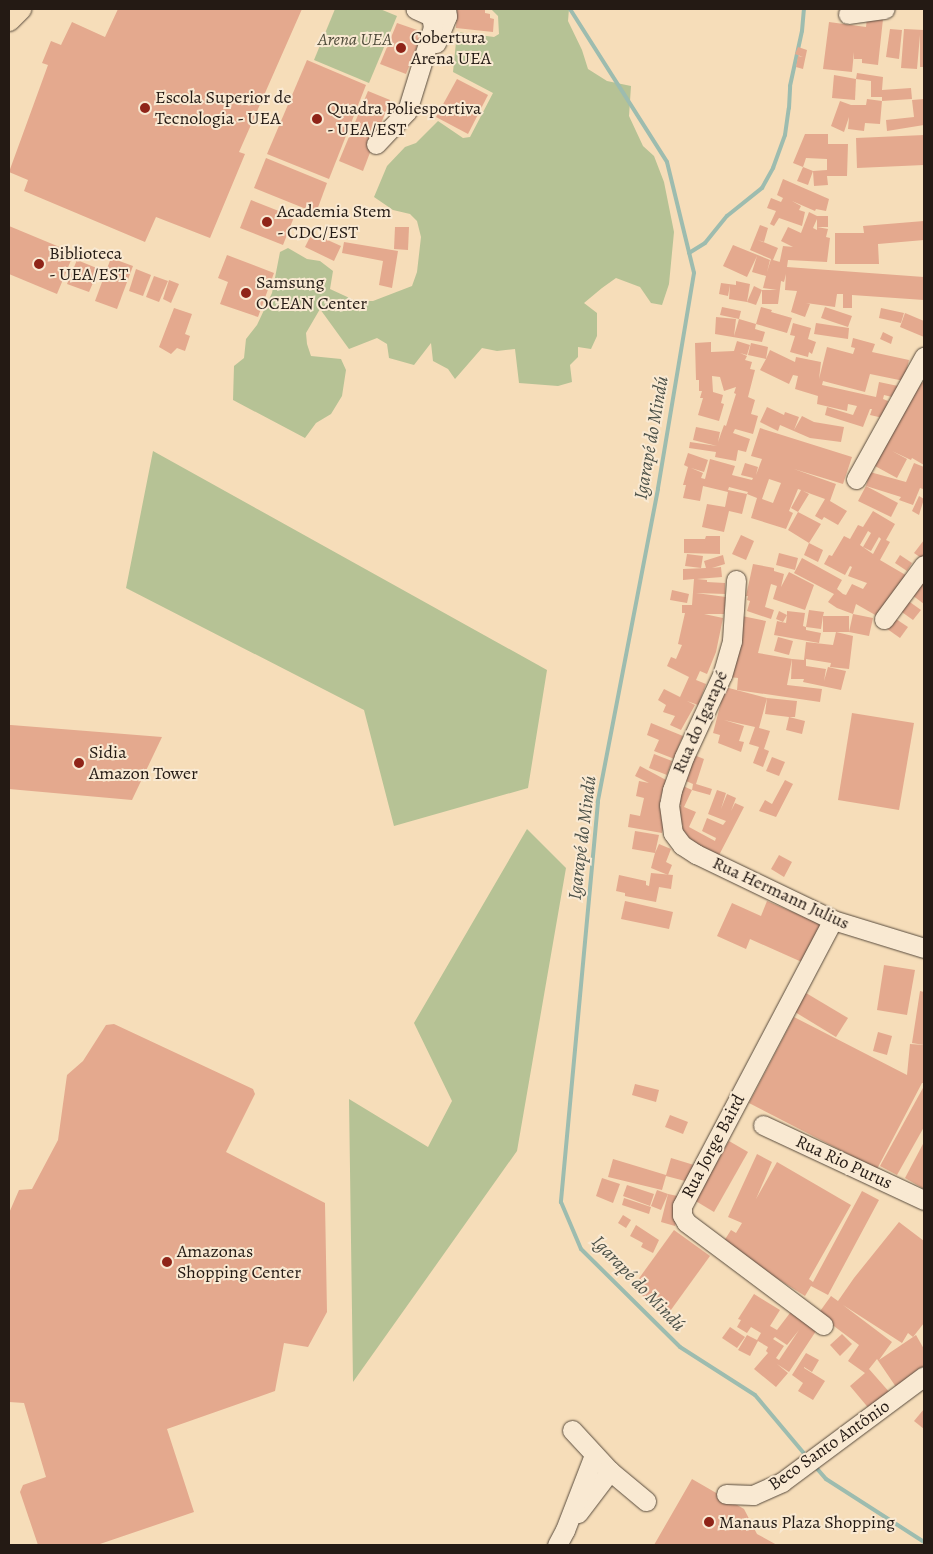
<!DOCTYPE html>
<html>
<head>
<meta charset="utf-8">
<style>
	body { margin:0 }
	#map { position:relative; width:933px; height:1554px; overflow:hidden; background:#f6ddb9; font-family:Alegreya,serif }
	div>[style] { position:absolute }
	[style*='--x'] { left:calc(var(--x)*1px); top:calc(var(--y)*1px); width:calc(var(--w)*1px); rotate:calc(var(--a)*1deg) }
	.green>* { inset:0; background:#b6c295 }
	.stream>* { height:4px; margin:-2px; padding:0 2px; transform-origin:2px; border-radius:2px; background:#9dbcaf }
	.building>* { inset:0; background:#e4a98e }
	.roads { filter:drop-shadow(0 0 1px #584b3d) drop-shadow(0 0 1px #584b3d) }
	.minor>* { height:19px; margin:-9.5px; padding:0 9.5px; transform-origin:9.5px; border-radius:9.5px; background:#f9e9d2 }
	.major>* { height:22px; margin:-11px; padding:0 11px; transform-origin:11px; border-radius:11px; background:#f6ddb9 }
	.dots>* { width:14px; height:14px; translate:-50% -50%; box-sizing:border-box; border:2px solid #f9e9d2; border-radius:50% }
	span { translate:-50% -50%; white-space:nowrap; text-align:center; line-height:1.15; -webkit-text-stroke:4px #f9e9d2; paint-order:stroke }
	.poi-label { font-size:18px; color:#241a14 }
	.left { translate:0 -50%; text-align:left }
	.park-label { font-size:18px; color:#504c3b; font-style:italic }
	.street-label { font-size:18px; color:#241a14 }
	.water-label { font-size:19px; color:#4e534a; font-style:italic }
	.frame { position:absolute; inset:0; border:10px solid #241a14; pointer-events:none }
</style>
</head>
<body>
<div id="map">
	<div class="green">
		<div style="clip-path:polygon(335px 9px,380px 9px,397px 16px,369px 83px,314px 60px)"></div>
		<div style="clip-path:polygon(491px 9px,569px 9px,568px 21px,582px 50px,588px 69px,607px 81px,631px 86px,629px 116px,643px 146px,654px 156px,664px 182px,674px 232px,669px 284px,662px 305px,651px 303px,640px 287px,616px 278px,602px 288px,584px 303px,597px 313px,597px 336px,591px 349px,578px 347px,578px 357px,570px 365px,572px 382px,558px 386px,519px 383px,515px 349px,497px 351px,482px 348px,455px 379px,448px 369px,433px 361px,431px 343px,414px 365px,389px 358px,387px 344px,377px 338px,349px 349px,320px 309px,306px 333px,307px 344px,311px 356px,341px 359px,346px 370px,342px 396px,331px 414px,316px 423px,305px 438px,233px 400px,234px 366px,244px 358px,246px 339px,257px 325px,272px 293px,280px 252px,288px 248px,307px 259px,320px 261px,333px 271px,330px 289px,356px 301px,373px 301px,412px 286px,417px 272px,421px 237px,417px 221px,410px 214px,393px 210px,374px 197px,387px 166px,405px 147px,416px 143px,438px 121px,463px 138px,470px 137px,493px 93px,453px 72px,457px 32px,494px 37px,499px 34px,498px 16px)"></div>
		<div style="clip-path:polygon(153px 451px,547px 670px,528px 788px,394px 826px,364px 710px,126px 588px)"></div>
		<div style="clip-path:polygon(527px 829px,566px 868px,517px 1151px,353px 1382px,349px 1099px,428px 1147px,452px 1101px,414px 1023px)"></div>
	</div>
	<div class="stream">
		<div style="--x:570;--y:9;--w:181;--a:57.6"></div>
		<div style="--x:667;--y:162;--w:114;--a:76.3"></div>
		<div style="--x:694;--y:273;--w:219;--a:99.5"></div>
		<div style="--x:658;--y:489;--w:319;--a:100.9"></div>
		<div style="--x:598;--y:802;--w:402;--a:95.3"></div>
		<div style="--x:561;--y:1202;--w:51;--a:66.9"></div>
		<div style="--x:581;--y:1249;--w:139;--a:44.7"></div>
		<div style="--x:680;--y:1347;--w:89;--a:32.6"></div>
		<div style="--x:755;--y:1395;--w:81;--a:50"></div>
		<div style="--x:689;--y:253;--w:19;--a:-32"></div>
		<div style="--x:705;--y:243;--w:35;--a:-51"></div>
		<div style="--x:727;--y:216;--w:45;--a:-38.7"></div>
		<div style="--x:762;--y:188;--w:23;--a:-61"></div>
		<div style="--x:773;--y:168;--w:35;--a:-70"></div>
		<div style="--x:785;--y:135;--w:27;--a:-82"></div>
		<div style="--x:789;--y:108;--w:22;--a:-87"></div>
		<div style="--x:790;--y:86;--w:56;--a:-77.7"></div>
		<div style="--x:802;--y:31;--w:22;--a:-85"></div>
		<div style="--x:813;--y:1464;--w:20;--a:49"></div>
		<div style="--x:826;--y:1479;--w:117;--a:32.7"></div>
	</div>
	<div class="building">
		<div style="clip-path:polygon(118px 9px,302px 9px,239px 152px,245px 154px,210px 238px,156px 217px,145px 242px,24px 191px,28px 180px,9px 172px,48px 65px,42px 63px,51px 41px,61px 45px,72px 22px,105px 37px)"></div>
		<div style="clip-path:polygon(457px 9px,485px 9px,485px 13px,490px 14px,490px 18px,494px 19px,493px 32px,456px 28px)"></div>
		<div style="clip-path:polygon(867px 18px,883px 19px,878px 65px,862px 63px,862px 59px,854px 59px,854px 52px,852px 72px,823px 69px,829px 22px,866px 27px)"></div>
		<div style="clip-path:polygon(397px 23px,423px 32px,406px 74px,380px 64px)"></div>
		<div style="clip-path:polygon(890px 29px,902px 30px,899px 59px,886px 57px)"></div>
		<div style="clip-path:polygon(904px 29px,924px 30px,924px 67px,920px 67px,920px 35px,917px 69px,901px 68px)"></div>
		<div style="clip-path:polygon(798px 47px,807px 50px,803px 69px,796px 67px,798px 56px,803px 57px,795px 54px)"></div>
		<div style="clip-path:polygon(307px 60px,366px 85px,329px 179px,267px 154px)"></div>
		<div style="clip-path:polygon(857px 73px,883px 77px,882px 90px,911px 88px,912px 99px,882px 101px,882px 97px,871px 97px,871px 81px,856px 79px)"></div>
		<div style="clip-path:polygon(834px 75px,856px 79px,855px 100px,832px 98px)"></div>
		<div style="clip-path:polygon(457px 79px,488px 95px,468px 134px,436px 117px)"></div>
		<div style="clip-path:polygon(368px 91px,390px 100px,363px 171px,339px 161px)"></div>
		<div style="clip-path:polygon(867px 99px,882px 101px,880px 124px,865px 123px,864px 131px,848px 129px,849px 117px,844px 132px,831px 126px,840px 101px,851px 105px,866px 105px)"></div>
		<div style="clip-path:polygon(924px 99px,924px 125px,887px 131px,886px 120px,914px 117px,912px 100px)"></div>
		<div style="clip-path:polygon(evenodd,805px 134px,828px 134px,828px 144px,848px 144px,847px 176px,827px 176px,828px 185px,814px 186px,813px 171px,808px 185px,797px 181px,803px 167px,793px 163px,805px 134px,806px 158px,827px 159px,827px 170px,813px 171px,803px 167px,806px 158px)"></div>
		<div style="clip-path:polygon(924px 135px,924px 165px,857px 168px,856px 138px)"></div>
		<div style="clip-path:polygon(266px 158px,327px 183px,316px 213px,254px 188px)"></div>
		<div style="clip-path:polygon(783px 179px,829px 199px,826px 211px,816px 209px,815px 211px,792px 201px,801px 206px,799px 210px,805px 212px,802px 226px,779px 218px,774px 226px,770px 224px,776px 211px,767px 208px,771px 198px,781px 202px,783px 198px,777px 195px)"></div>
		<div style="clip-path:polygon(251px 200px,294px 217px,283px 245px,240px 228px)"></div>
		<div style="clip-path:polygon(809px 212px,817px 216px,828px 216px,828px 227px,817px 227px,817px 219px,813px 228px,817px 230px,817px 227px,828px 229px,826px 237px,830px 238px,827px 262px,788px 260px,787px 267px,924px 277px,924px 300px,852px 295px,852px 308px,843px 308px,843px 294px,837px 294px,835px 307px,806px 303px,810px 304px,805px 317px,791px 312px,797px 291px,785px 290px,786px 274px,784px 282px,781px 281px,778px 304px,762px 304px,762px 290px,756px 305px,747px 302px,754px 286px,762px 290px,777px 290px,763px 288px,766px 276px,752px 272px,757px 256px,747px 277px,723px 266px,733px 245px,770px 260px,767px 272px,771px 259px,750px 250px,760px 225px,768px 228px,764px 242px,758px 240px,778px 248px,773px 260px,780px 262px,778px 270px,783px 246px,793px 247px,781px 241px,788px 227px,801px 233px)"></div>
		<div style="clip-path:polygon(924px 221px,924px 240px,878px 244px,879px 264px,835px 264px,835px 233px,864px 233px,863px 226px)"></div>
		<div style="clip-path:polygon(9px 226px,74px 253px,57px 294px,9px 274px)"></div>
		<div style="clip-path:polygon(395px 227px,409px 227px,408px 250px,394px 249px)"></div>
		<div style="clip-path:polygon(312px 233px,341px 246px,334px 261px,305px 247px)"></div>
		<div style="clip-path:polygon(344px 242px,398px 251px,392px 288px,379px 285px,383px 261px,342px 253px)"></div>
		<div style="clip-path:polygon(227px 255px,274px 273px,258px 317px,220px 304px,228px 282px,218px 278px)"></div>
		<div style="clip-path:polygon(111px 258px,133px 266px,117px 309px,95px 301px)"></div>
		<div style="clip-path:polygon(77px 260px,99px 269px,89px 292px,67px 284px)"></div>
		<div style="clip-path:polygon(136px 269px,151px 275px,143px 296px,129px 291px)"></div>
		<div style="clip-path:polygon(154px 276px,168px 281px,159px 302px,146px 297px)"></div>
		<div style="clip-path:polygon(169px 280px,179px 284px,171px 303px,163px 299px)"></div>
		<div style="clip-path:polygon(736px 281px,750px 284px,747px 302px,729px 299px,730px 285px,728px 296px,719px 294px,721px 283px,736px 285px)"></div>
		<div style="clip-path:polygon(722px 307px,741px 311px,739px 319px,720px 315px)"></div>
		<div style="clip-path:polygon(761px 307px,772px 310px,771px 312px,792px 318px,787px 333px,756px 324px)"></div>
		<div style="clip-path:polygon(825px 307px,852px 316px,848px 327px,821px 318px)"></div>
		<div style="clip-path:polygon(174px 308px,192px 314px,185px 334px,190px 336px,185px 351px,177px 348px,171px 354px,159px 347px)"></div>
		<div style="clip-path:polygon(881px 308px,904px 313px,901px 323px,879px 318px)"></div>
		<div style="clip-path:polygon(905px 313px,924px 321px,924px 337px,900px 327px)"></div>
		<div style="clip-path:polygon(716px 317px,736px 319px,734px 336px,739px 319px,756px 324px,755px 329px,765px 332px,762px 342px,715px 334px)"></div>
		<div style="clip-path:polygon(793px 323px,811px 328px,808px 339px,816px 342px,812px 354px,809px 352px,808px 357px,790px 352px,795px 336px,790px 335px)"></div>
		<div style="clip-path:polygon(816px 323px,849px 328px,848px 339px,814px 334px)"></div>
		<div style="clip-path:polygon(883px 332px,893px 337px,891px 344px,880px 339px)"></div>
		<div style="clip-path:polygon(853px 338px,875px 344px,872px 352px,909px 360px,904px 381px,870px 374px,865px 392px,823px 381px,822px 385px,876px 397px,879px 382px,898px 386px,896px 398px,884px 395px,883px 399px,888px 401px,883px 418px,870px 415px,872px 409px,870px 409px,863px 427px,825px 415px,827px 407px,853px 415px,857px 406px,848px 404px,847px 411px,817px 404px,818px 396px,795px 389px,798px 376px,793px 375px,789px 384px,760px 370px,766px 359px,748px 355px,751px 343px,768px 347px,766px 359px,770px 350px,795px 362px,796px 357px,821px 362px,819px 379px,827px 347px,853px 354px,855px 348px,851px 347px)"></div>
		<div style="clip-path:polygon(737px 341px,750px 345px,747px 355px,740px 353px,747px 356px,745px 360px,752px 362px,750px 369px,755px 370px,748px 397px,755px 400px,751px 414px,758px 416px,753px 434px,735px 429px,733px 433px,750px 439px,746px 452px,738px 450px,736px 461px,715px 457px,716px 452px,689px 448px,690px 442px,717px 446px,693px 440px,696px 427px,720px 432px,718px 442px,724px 425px,726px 426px,736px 394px,734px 393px,736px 387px,724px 391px,720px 377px,712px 376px,713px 392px,723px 395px,721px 403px,724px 404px,719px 421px,698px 415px,703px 398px,700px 398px,702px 391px,699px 391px,699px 380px,696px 380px,695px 343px,711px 342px,711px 352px,734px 351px)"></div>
		<div style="clip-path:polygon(922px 382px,924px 384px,924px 465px,912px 458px,911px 460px,892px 451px,907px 459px,897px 478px,875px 466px,894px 429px)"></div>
		<div style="clip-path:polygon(767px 407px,784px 415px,785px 412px,799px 417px,794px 430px,802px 416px,814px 422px,844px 427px,841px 442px,810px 438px,780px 425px,778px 431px,760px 422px)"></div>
		<div style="clip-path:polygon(evenodd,760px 428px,852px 457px,843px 484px,794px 469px,836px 484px,830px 501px,847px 511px,838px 525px,824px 517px,822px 520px,815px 516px,825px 499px,803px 491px,809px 494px,798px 512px,821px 524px,809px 543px,788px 530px,798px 512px,791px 508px,801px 490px,798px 489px,789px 511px,793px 513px,786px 529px,751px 518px,757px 498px,747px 494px,742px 514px,729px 511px,724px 532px,702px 527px,707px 504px,725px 507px,728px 492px,703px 486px,700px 501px,683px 498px,686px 485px,683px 485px,688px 467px,684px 465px,688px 453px,708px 460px,704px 472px,691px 468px,703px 473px,701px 478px,705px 479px,710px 459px,735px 466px,732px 475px,752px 480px,753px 478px,741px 475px,745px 463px,758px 467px,756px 475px,762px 459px,751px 456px,760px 428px,769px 479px,781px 483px,773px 503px,762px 499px,769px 479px,760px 428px,729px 487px,748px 492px,747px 494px,728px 490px,729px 487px)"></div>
		<div style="clip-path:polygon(914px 463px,924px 467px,924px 485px,923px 489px,920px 488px,913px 505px,899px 500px,901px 497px,866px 486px,870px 472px,906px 482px)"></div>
		<div style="clip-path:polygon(866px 486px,898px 503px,891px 517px,858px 501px)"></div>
		<div style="clip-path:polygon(919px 496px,924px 499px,919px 515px,912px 511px)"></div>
		<div style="clip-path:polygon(evenodd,873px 511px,895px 524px,886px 540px,890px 542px,880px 560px,909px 577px,884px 620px,856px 604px,853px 614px,837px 608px,828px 602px,834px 594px,794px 573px,802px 558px,842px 580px,837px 589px,843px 594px,846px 595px,852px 584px,863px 589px,867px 583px,848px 576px,852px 567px,850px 566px,845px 575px,824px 564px,829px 555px,832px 556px,844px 536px,850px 539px,858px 525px,863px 527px,873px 511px,868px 531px,871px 533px,863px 547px,871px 551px,879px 537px,881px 539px,873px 554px,860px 545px,868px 531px)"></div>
		<div style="clip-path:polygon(741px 535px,754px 541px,746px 560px,732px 554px)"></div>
		<div style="clip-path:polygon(706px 536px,720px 536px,720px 554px,684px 553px,684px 539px,705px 539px)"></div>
		<div style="clip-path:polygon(924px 540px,924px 560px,914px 553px)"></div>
		<div style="clip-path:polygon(809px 543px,823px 550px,818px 562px,804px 555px)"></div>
		<div style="clip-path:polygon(779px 553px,798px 558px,795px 570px,776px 565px)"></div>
		<div style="clip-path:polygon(687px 554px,703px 556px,701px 568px,685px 566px)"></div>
		<div style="clip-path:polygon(723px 555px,725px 564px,712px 568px,721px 567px,722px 577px,697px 579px,707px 580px,707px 582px,725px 583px,725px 594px,696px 593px,726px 597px,724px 614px,704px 614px,723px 618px,716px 652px,707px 674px,700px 671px,696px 680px,706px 684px,702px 695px,698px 705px,687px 701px,695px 705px,681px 730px,670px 725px,675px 716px,663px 712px,666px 705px,658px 700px,664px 689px,680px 697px,689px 677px,667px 666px,671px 657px,676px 659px,682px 645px,678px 644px,685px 613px,682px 613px,682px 605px,692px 605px,694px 579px,683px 580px,683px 569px,706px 568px,704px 561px)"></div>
		<div style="clip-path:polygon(900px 555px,912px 563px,907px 571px,895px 563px)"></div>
		<div style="clip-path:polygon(753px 564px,774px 568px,774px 571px,784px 574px,781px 587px,789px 572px,814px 585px,805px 610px,773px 599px,777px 586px,771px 584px,765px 607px,774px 610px,771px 619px,747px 611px,750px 601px,747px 600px,748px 596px,746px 596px)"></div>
		<div style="clip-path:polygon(924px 577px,924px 604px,912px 595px)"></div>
		<div style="clip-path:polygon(672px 590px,689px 594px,687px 603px,670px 600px)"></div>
		<div style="clip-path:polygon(907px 600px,921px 610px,913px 620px,899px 610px)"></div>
		<div style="clip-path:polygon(809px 610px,824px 612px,823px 616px,849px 616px,849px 632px,823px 632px,823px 616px,821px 629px,806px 627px)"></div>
		<div style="clip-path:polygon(779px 611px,787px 615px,787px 611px,805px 613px,803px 626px,806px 627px,806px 630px,821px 633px,819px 643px,774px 635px,777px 621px,786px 623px,787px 615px,783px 622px,776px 619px)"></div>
		<div style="clip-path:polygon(853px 614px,873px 618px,869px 636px,849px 632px)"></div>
		<div style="clip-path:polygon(890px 615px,908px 627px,900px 638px,883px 626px)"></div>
		<div style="clip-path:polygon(742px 616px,766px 621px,758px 653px,792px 659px,804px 660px,806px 642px,833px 645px,836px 632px,853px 636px,849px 669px,830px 667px,831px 663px,806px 659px,806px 666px,826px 669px,824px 681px,828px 667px,846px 671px,841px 690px,803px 682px,804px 679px,791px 679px,792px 659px,787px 685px,822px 689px,820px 702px,737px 690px,738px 678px,730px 677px)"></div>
		<div style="clip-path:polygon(778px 637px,793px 641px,789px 655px,774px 651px)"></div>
		<div style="clip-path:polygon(725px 687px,767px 698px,797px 701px,795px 717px,789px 717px,805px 721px,802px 734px,786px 730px,789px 717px,765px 714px,767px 698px,759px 728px,770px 731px,764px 749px,769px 751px,763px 767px,753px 763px,759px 747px,749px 744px,755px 727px,724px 720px,744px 726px,739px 741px,744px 742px,741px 752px,718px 743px,720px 735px,713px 733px)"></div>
		<div style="clip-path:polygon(852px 713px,914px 723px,899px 810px,838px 800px)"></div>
		<div style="clip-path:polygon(651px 723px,683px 736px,678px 748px,677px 760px,654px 751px,659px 740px,647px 735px)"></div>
		<div style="clip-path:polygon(9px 725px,11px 725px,162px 737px,132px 800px,9px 789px)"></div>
		<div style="clip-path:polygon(654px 754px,672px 761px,667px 775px,649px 768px)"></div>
		<div style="clip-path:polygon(694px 755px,704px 759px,696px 784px,712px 789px,710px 795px,692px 790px,693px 784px,686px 781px)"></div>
		<div style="clip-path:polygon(772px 757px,785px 762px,779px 776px,766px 771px)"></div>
		<div style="clip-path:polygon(640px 766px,666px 780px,660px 800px,664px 801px,661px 819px,665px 820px,662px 833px,628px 827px,630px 814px,640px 816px,644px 798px,636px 796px,639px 781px,649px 783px,635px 776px)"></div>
		<div style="clip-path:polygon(785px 780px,793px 784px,776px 817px,759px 811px,765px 800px,772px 804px)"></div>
		<div style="clip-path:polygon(683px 786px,692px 790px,684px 807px,696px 812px,689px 827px,715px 841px,716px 838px,702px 831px,707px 818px,723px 825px,726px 821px,708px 814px,717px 790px,726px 793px,721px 809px,727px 794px,736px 798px,731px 811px,735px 803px,744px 807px,717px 859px,677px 837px,683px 825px,674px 821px,681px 805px,676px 803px)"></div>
		<div style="clip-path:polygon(635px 831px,659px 835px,655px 853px,659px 844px,671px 849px,666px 862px,672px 865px,668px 875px,651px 868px,655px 853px,632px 849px)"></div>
		<div style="clip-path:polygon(779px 855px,792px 862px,784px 877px,771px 869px)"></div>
		<div style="clip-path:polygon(651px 873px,673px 875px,671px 889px,659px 887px,656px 902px,625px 896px,625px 893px,616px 891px,619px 875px,646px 881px,646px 885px,649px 886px)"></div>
		<div style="clip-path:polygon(625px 901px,673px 912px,669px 929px,621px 919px)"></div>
		<div style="clip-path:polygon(767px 901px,821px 924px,804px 963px,750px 939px,746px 949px,717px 936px,732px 903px,761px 916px)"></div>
		<div style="clip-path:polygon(884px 965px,915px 970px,907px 1015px,877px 1010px)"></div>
		<div style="clip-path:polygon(920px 991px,924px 992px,924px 1045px,912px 1043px)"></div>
		<div style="clip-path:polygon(806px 993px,848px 1018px,836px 1037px,795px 1012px)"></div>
		<div style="clip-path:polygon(794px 1017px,907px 1075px,910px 1044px,924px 1045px,924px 1083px,922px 1083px,877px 1169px,749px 1103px)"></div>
		<div style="clip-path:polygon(114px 1024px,253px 1089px,255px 1094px,226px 1152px,325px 1203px,327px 1312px,308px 1347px,284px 1343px,275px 1391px,167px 1429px,194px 1512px,97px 1545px,38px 1545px,20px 1492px,23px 1485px,46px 1477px,24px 1403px,9px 1402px,9px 1213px,19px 1190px,32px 1189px,58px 1140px,67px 1075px,83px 1061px,106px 1025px)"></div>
		<div style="clip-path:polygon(878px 1032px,892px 1036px,887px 1055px,873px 1051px)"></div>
		<div style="clip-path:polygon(635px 1084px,659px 1090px,656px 1102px,632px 1095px)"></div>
		<div style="clip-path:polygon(924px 1086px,924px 1127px,897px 1175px,880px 1166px)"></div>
		<div style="clip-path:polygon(670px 1115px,688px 1122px,683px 1134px,665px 1127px)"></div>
		<div style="clip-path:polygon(729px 1141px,748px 1152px,714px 1212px,694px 1200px)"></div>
		<div style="clip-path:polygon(924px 1142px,924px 1189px,905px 1178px)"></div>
		<div style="clip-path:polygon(757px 1154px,772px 1162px,756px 1199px,777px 1162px,851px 1205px,809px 1279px,813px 1282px,862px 1191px,879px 1200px,828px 1295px,811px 1286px,805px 1296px,722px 1244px,731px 1230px,736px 1233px,742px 1223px,728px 1217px)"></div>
		<div style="clip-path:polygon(671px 1158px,694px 1165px,689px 1182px,666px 1176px,662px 1190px,608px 1177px,613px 1159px,666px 1175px)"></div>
		<div style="clip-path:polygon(602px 1178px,620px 1184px,613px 1203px,596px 1196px)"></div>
		<div style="clip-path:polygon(627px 1185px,654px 1194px,650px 1206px,623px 1196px)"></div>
		<div style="clip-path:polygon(657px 1190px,668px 1194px,661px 1210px,651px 1206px)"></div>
		<div style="clip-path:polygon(668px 1194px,682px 1197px,675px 1226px,661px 1222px)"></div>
		<div style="clip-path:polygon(624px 1198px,651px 1207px,649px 1214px,622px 1205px)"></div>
		<div style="clip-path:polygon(623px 1215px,631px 1220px,626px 1228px,618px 1223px)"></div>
		<div style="clip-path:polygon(899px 1222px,924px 1241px,924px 1323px,913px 1337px,908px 1333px,902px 1343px,843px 1305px,892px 1342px,879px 1360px,916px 1335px,924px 1349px,924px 1368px,896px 1387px,877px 1359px,869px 1369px,891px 1394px,871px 1411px,850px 1386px,865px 1373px,848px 1361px,859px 1345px,818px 1314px,831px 1296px,838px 1301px,854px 1278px)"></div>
		<div style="clip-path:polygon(636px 1225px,659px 1240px,653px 1253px,641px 1247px,643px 1243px,630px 1236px)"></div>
		<div style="clip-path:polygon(674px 1230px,710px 1256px,668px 1314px,632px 1288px)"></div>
		<div style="clip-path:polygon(evenodd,754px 1294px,780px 1310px,770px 1326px,777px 1330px,793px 1309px,818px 1328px,789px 1372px,777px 1364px,788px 1373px,776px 1387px,754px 1369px,768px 1353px,766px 1351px,768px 1347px,758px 1341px,750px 1356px,738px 1350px,747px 1335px,757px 1340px,761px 1333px,751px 1327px,747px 1333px,737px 1327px,741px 1320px,738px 1319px,754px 1294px,799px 1330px,779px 1360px,776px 1358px,784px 1346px,773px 1339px,775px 1337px,787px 1345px,799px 1330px)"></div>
		<div style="clip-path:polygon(730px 1327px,745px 1337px,737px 1348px,722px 1338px)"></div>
		<div style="clip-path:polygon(842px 1334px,852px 1344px,840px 1356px,830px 1345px)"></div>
		<div style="clip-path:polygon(806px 1353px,819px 1360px,812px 1372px,804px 1367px,804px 1368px,825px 1381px,813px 1400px,798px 1391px,803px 1383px,792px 1375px)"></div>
		<div style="clip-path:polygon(924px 1409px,924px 1429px,914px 1421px)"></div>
		<div style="clip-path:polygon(692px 1479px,744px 1509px,757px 1534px,777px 1545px,654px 1545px)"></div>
	</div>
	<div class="roads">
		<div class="minor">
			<div style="--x:848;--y:14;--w:37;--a:-8"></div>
			<div style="--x:436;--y:43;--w:29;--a:-68"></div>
			<div style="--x:447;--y:16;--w:7;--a:-98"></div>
			<div style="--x:376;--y:144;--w:45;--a:-46.8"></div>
			<div style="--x:407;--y:111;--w:88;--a:-72.8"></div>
			<div style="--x:433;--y:27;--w:11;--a:-100"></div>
			<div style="--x:431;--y:16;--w:17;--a:-156"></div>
			<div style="--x:856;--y:479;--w:140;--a:-60.9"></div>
			<div style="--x:736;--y:580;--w:61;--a:93.8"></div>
			<div style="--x:732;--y:641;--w:35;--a:106"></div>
			<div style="--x:722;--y:675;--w:90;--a:114.9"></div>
			<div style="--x:684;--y:757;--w:35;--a:110"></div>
			<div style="--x:672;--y:790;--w:15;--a:101"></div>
			<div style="--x:669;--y:805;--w:28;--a:82"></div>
			<div style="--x:673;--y:833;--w:15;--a:53"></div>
			<div style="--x:682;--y:845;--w:17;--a:33"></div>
			<div style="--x:696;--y:854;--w:152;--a:25.7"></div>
			<div style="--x:833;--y:920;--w:95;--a:17.1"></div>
			<div style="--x:884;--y:619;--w:67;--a:-53.5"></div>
			<div style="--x:763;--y:1125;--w:178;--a:25"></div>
			<div style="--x:823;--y:1325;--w:171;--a:-143.1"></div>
			<div style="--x:686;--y:1222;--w:8;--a:-120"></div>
			<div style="--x:682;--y:1215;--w:9;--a:-90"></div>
			<div style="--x:682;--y:1206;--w:323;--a:-62.2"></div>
			<div style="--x:572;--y:1430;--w:56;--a:47.2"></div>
			<div style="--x:610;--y:1471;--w:47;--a:39.8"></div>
			<div style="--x:726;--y:1494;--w:27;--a:2"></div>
			<div style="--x:753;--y:1495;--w:32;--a:-24"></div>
			<div style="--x:782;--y:1482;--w:177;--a:-36.7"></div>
			<div style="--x:578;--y:1513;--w:53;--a:-52.7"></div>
			<div style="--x:557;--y:1545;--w:17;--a:-62"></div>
			<div style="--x:565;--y:1530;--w:80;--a:-68.9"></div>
		</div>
		<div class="major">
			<div style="--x:9;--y:20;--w:16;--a:-45"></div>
		</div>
	</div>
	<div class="dots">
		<div style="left:401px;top:48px;background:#8f2418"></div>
		<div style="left:145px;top:108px;background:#8f2418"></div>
		<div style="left:317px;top:119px;background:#8f2418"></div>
		<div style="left:267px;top:222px;background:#8f2418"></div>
		<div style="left:39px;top:264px;background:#8f2418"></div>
		<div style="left:246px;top:293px;background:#8f2418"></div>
		<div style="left:79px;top:763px;background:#8f2418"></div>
		<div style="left:167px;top:1262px;background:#8f2418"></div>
		<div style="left:709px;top:1522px;background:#8f2418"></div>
	</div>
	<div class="poi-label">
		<span class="left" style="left:411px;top:48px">Cobertura<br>Arena UEA</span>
		<span class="left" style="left:155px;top:108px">Escola Superior de<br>Tecnologia - UEA</span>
		<span class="left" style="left:327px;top:119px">Quadra Poliesportiva<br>- UEA/EST</span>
		<span class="left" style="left:277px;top:222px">Academia Stem<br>- CDC/EST</span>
		<span class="left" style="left:49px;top:264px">Biblioteca<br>- UEA/EST</span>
		<span class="left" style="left:256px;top:293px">Samsung<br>OCEAN Center</span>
		<span class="left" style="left:89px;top:763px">Sidia<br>Amazon Tower</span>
		<span class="left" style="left:177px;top:1262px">Amazonas<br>Shopping Center</span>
		<span class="left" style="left:719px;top:1522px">Manaus Plaza Shopping</span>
	</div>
	<div class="park-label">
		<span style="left:355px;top:39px">Arena UEA</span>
	</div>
	<div class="street-label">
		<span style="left:700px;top:722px;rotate:-66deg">Rua do Igarapé</span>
		<span style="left:781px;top:893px;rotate:25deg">Rua Hermann Julius</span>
		<span style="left:713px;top:1146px;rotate:-62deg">Rua Jorge Baird</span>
		<span style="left:844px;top:1162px;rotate:25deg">Rua Rio Purus</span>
		<span style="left:829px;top:1445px;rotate:-35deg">Beco Santo Antônio</span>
	</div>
	<div class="water-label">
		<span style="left:652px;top:438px;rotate:-80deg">Igarapé do Mindú</span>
		<span style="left:583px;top:838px;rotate:-83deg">Igarapé do Mindú</span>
		<span style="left:638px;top:1284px;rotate:46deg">Igarapé do Mindú</span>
	</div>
	<div class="frame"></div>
</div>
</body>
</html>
